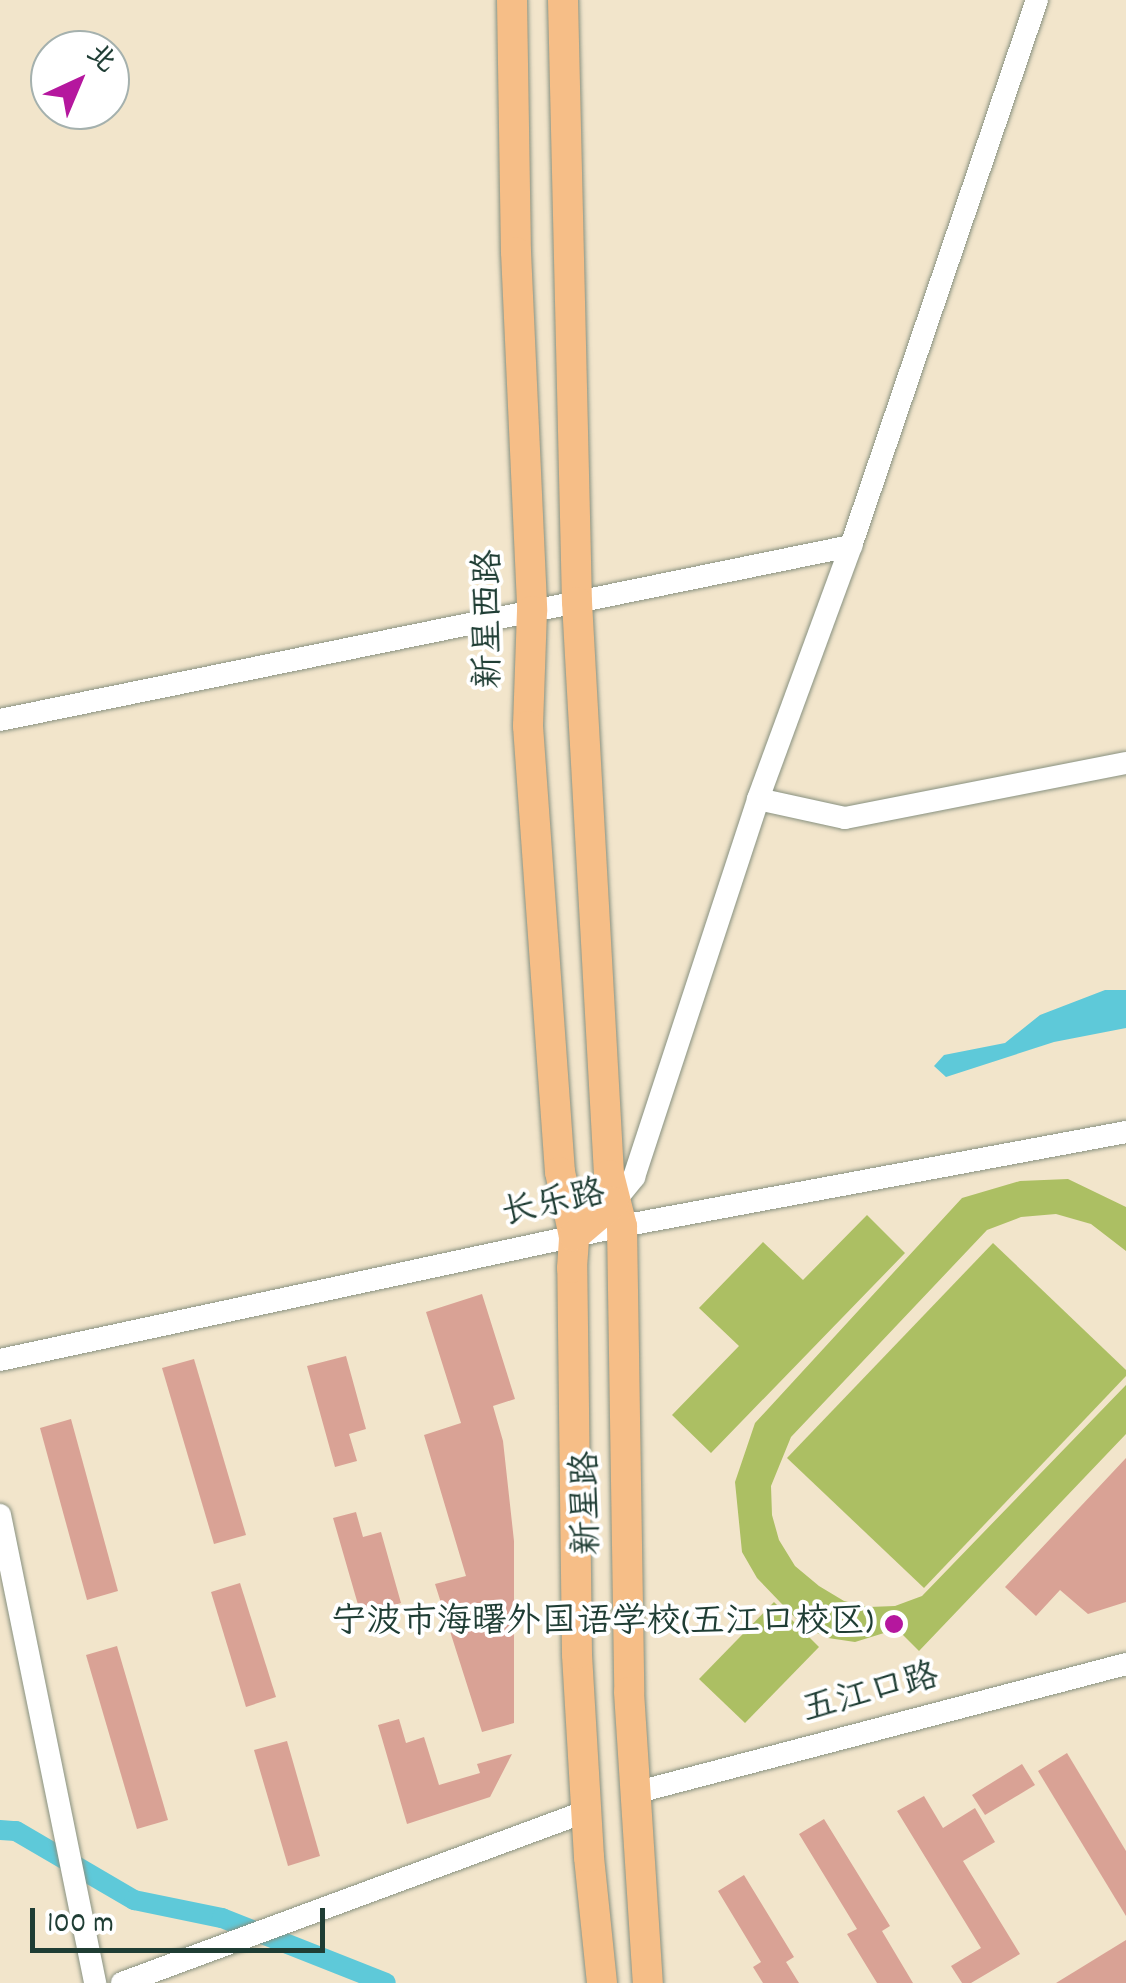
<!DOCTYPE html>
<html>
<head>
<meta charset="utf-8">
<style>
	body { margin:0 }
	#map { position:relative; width:1126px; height:1983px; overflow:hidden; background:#f2e5cb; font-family:Dekko,"LXGW WenKai TC",sans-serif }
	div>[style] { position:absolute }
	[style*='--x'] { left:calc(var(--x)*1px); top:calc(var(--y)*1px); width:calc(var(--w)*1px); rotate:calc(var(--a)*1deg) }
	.green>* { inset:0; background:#acbf63 }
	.water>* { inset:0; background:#5ec9d9 }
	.canal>* { height:20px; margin:-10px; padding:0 10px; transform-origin:10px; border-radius:10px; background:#5ec9d9 }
	.building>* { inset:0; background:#d9a295 }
	.roads { filter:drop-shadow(0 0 2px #889180) drop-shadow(0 0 2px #889180) }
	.minor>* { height:22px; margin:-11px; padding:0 11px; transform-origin:11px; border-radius:11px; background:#fff }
	.major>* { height:30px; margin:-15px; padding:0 15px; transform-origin:15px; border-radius:15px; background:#f6be87 }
	.dots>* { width:28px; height:28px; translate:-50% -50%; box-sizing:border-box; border:5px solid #fff; border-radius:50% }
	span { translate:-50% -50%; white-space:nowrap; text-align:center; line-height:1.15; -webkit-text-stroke:8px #fff; paint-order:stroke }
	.street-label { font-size:35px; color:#1f3d34 }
	.poi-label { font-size:35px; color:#1f3d34 }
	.right { translate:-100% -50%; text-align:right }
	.north { position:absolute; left:30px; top:30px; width:100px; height:100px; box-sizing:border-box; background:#fff; border:2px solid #a5b1ae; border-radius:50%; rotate:44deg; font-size:28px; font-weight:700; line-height:40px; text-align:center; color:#1f3d34 }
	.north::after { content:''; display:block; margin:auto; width:35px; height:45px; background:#b5179e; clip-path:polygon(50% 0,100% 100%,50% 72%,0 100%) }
	.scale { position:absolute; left:30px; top:1908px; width:295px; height:45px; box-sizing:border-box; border:5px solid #1f3d34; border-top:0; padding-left:12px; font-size:30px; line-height:35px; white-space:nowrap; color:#1f3d34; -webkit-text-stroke:8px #fff; paint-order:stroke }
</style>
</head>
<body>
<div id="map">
	<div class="green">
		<div style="clip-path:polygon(1068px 1179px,1126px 1207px,1126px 1251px,1091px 1224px,1056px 1214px,1021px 1217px,987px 1230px,791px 1437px,771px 1486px,772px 1515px,779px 1540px,795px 1566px,819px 1586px,844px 1601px,869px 1607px,895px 1606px,922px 1596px,1126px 1385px,1126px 1434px,919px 1651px,897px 1629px,855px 1642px,828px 1638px,804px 1627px,757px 1578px,742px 1552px,735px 1482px,755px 1423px,962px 1198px,1020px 1181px)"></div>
		<div style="clip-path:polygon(867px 1215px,905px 1253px,711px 1453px,672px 1415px,739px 1346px,699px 1308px,763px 1242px,803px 1280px)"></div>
		<div style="clip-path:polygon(993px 1243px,1126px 1370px,1126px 1376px,924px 1588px,787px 1458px)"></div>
		<div style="clip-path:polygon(774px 1602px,819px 1647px,745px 1723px,699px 1679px)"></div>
	</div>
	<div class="water">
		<div style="clip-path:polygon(1105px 990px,1126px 990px,1126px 1028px,1054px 1042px,946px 1077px,934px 1066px,944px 1055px,1005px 1043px,1040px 1015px)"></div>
	</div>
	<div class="canal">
		<div style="--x:0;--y:1830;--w:16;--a:4"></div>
		<div style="--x:16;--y:1831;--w:137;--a:30.3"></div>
		<div style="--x:134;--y:1900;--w:90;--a:11.6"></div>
		<div style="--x:222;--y:1918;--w:176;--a:21.6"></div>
	</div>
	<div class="building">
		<div style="clip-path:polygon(482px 1294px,515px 1399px,493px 1406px,503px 1441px,514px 1541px,514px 1723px,482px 1732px,435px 1584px,466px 1576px,424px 1435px,461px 1423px,426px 1312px)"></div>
		<div style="clip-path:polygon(346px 1356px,366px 1429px,349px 1434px,357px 1461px,335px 1467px,307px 1366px)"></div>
		<div style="clip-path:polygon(194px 1359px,246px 1535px,214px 1544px,162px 1368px)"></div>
		<div style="clip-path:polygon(71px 1419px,118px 1591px,87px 1600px,40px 1428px)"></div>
		<div style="clip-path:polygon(1126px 1458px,1126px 1602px,1088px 1614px,1060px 1590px,1036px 1616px,1005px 1587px)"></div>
		<div style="clip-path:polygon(356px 1512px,363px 1537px,381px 1532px,401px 1603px,361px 1615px,333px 1518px)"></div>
		<div style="clip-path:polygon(240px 1583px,276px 1697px,246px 1707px,211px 1592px)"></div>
		<div style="clip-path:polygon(117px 1646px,168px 1820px,137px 1829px,86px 1655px)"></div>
		<div style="clip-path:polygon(399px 1719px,406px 1743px,424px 1737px,439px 1785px,480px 1773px,477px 1764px,512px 1754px,490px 1797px,407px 1824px,378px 1725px)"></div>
		<div style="clip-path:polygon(287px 1741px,320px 1856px,288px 1866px,254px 1750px)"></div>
		<div style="clip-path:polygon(1067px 1753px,1126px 1851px,1126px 1916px,1038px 1771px)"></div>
		<div style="clip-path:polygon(1022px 1764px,1035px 1785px,985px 1815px,972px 1795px)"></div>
		<div style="clip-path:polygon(924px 1796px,943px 1828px,975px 1808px,995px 1842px,963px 1861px,1020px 1954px,971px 1983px,962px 1983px,951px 1966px,981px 1948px,897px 1811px)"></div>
		<div style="clip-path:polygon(824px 1819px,890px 1926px,882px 1931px,913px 1983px,877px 1983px,847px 1934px,857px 1929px,799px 1834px)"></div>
		<div style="clip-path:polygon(744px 1875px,794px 1957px,786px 1962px,799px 1983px,763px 1983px,753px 1967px,761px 1962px,718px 1891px)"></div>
		<div style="clip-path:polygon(1126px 1940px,1126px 1983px,1056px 1983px)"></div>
	</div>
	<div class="roads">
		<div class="minor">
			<div style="--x:0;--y:720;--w:869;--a:-11.56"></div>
			<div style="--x:758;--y:799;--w:89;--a:12.3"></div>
			<div style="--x:845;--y:818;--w:286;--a:-11.1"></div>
			<div style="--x:614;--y:1202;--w:32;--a:-51"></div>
			<div style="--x:634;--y:1177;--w:398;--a:-71.8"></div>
			<div style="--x:758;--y:799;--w:270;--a:-69.8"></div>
			<div style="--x:851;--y:546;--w:577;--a:-71.19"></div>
			<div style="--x:0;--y:1360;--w:636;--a:-12.16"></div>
			<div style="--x:622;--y:1226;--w:513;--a:-10.56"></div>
			<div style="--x:0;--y:1515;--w:478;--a:78.5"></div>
			<div style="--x:634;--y:1793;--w:509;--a:-14.69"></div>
			<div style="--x:122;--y:1983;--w:496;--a:-20.3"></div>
		</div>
		<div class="major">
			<div style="--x:512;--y:0;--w:252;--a:89.1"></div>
			<div style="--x:516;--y:252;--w:359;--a:87.4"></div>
			<div style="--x:532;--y:611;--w:115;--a:92"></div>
			<div style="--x:528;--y:726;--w:447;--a:85.9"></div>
			<div style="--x:560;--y:1172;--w:66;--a:77.7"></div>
			<div style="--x:563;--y:0;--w:602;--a:88.67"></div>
			<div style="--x:577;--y:602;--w:574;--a:86.8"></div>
			<div style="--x:609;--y:1175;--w:53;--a:75.7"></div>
			<div style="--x:622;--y:1226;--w:466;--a:89.1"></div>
			<div style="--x:629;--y:1692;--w:292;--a:86.3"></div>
			<div style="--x:602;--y:1983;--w:127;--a:-95.9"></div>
			<div style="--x:589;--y:1857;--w:203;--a:-93.4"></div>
			<div style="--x:577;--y:1654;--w:386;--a:-90.7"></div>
			<div style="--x:572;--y:1268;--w:32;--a:-86"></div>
			<div style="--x:574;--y:1236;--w:52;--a:-40.4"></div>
		</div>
	</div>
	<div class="dots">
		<div style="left:894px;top:1624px;background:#b5179e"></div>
	</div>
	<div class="street-label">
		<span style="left:491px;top:619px;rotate:-90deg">新星西路</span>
		<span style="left:554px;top:1205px;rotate:-12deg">长乐路</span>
		<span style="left:589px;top:1503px;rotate:-91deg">新星路</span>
		<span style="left:871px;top:1695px;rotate:-15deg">五江口路</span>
	</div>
	<div class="poi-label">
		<span class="right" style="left:874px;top:1624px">宁波市海曙外国语学校(五江口校区)</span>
	</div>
	<div class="north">北</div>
	<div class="scale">100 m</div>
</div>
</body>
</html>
